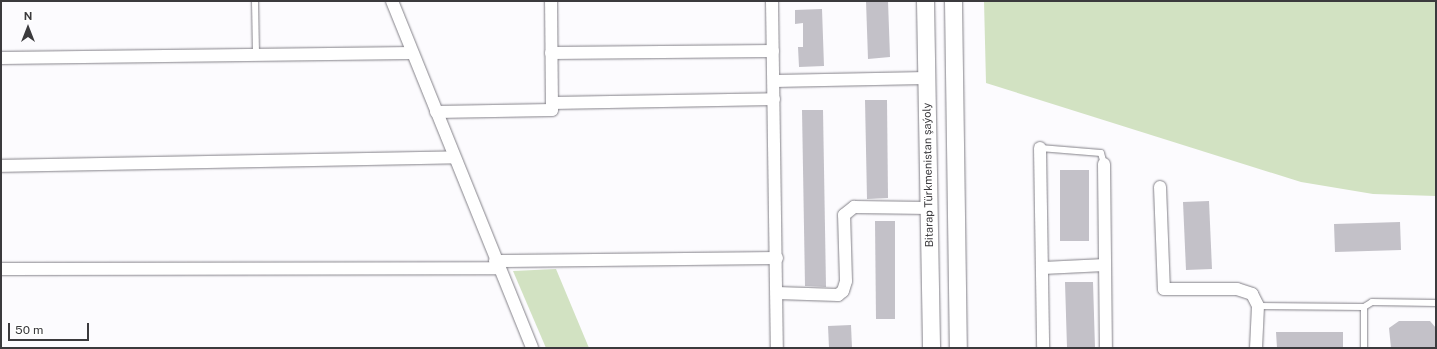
<!DOCTYPE html>
<html>
<head>
<meta charset="utf-8">
<style>
	body { margin:0 }
	#map { position:relative; width:1437px; height:349px; overflow:hidden; background:#fcfbfe; font-family:"Public Sans",sans-serif }
	div>[style] { position:absolute }
	[style*='--x'] { left:calc(var(--x)*1px); top:calc(var(--y)*1px); width:calc(var(--w)*1px); rotate:calc(var(--a)*1deg) }
	.green>* { inset:0; background:#d2e2c2 }
	.building>* { inset:0; background:#c3c1c8 }
	.roads { filter:drop-shadow(0 0 1px #838188) drop-shadow(0 0 1px #838188) }
	.service>* { height:6px; margin:-3px; padding:0 3px; transform-origin:3px; border-radius:3px; background:#fff }
	.minor>* { height:12px; margin:-6px; padding:0 6px; transform-origin:6px; border-radius:6px; background:#fff }
	.secondary>* { height:17px; margin:-8.5px; padding:0 8.5px; transform-origin:8.5px; border-radius:8.5px; background:#fff }
	span { translate:-50% -50%; white-space:nowrap; text-align:center; line-height:1.15; -webkit-text-stroke:3px #fff; paint-order:stroke }
	.street-label { font-size:11px; color:#3b3a3d }
	.frame { position:absolute; inset:0; border:2px solid #3b3a3d; pointer-events:none }
	.north { position:absolute; left:8px; top:8px; width:40px; height:40px; -webkit-text-stroke:3px #fff; paint-order:stroke; rotate:0deg; font-size:11px; font-weight:700; line-height:16px; text-align:center; color:#3b3a3d }
	.north::after { content:''; display:block; margin:auto; width:14px; height:18px; background:#3b3a3d; clip-path:polygon(50% 0,100% 100%,50% 72%,0 100%) }
	.scale { position:absolute; left:8px; top:323px; width:81px; height:18px; box-sizing:border-box; border:2px solid #3b3a3d; border-top:0; padding-left:5px; font-size:12px; line-height:14px; white-space:nowrap; color:#3b3a3d; -webkit-text-stroke:3px #fff; paint-order:stroke }
</style>
</head>
<body>
<div id="map">
	<div class="green">
		<div style="clip-path:polygon(984px 1px,1436px 1px,1436px 196px,1373px 194px,1301px 182px,986px 83px)"></div>
		<div style="clip-path:polygon(556px 269px,589px 348px,546px 348px,513px 271px)"></div>
	</div>
	<div class="building">
		<div style="clip-path:polygon(866px 1px,888px 1px,890px 57px,868px 59px)"></div>
		<div style="clip-path:polygon(822px 9px,824px 66px,799px 67px,798px 47px,803px 47px,803px 23px,795px 24px,795px 10px)"></div>
		<div style="clip-path:polygon(865px 100px,887px 100px,888px 198px,867px 199px)"></div>
		<div style="clip-path:polygon(802px 110px,823px 110px,826px 287px,805px 286px)"></div>
		<div style="clip-path:polygon(1060px 170px,1089px 170px,1089px 241px,1060px 241px)"></div>
		<div style="clip-path:polygon(1209px 201px,1212px 269px,1186px 270px,1183px 202px)"></div>
		<div style="clip-path:polygon(875px 221px,895px 221px,895px 319px,876px 319px)"></div>
		<div style="clip-path:polygon(1400px 222px,1401px 250px,1335px 252px,1334px 224px)"></div>
		<div style="clip-path:polygon(1065px 282px,1093px 282px,1095px 348px,1067px 348px)"></div>
		<div style="clip-path:polygon(1399px 321px,1430px 321px,1436px 328px,1436px 348px,1391px 348px,1389px 328px)"></div>
		<div style="clip-path:polygon(851px 325px,852px 348px,829px 348px,828px 326px)"></div>
		<div style="clip-path:polygon(1276px 332px,1343px 332px,1343px 348px,1277px 348px)"></div>
	</div>
	<div class="roads">
		<div class="service">
			<div style="--x:255;--y:1;--w:54;--a:88.9"></div>
			<div style="--x:1040;--y:148;--w:61;--a:4.7"></div>
			<div style="--x:1101;--y:153;--w:11;--a:75"></div>
			<div style="--x:1258;--y:306;--w:106;--a:0.5"></div>
			<div style="--x:1364;--y:307;--w:9;--a:-32"></div>
			<div style="--x:1372;--y:302;--w:64;--a:0.9"></div>
			<div style="--x:1364;--y:348;--w:41;--a:-90"></div>
		</div>
		<div class="minor">
			<div style="--x:392;--y:1;--w:374;--a:68"></div>
			<div style="--x:772;--y:1;--w:347;--a:89.2"></div>
			<div style="--x:551;--y:53;--w:222;--a:-0.5"></div>
			<div style="--x:1;--y:58;--w:411;--a:-0.7"></div>
			<div style="--x:774;--y:81;--w:152;--a:-1.1"></div>
			<div style="--x:552;--y:103;--w:222;--a:-1"></div>
			<div style="--x:436;--y:112;--w:116;--a:-1"></div>
			<div style="--x:552;--y:110;--w:109;--a:-90.5"></div>
			<div style="--x:1040;--y:148;--w:200;--a:89.1"></div>
			<div style="--x:1104;--y:164;--w:184;--a:89.4"></div>
			<div style="--x:1;--y:166;--w:453;--a:-1.1"></div>
			<div style="--x:1160;--y:187;--w:102;--a:87.8"></div>
			<div style="--x:1164;--y:289;--w:73;--a:0"></div>
			<div style="--x:1237;--y:289;--w:16;--a:18"></div>
			<div style="--x:1252;--y:294;--w:13;--a:63"></div>
			<div style="--x:1258;--y:306;--w:42;--a:92.7"></div>
			<div style="--x:495;--y:261;--w:282;--a:-0.6"></div>
			<div style="--x:1043;--y:268;--w:62;--a:-2.8"></div>
			<div style="--x:1;--y:269;--w:497;--a:-0.1"></div>
			<div style="--x:777;--y:293;--w:61;--a:1.9"></div>
			<div style="--x:838;--y:295;--w:6;--a:-39"></div>
			<div style="--x:843;--y:291;--w:10;--a:-73"></div>
			<div style="--x:846;--y:281;--w:66;--a:-91.7"></div>
			<div style="--x:844;--y:215;--w:13;--a:-39"></div>
			<div style="--x:854;--y:207;--w:75;--a:0.8"></div>
		</div>
		<div class="secondary">
			<div style="--x:925;--y:1;--w:347;--a:89"></div>
			<div style="--x:953;--y:1;--w:347;--a:89.2"></div>
		</div>
	</div>
	<div class="street-label">
		<span style="left:928px;top:175px;rotate:-91deg">Bitarap Türkmenistan şaýoly</span>
	</div>
	<div class="frame"></div>
	<div class="north">N</div>
	<div class="scale">50 m</div>
</div>
</body>
</html>
